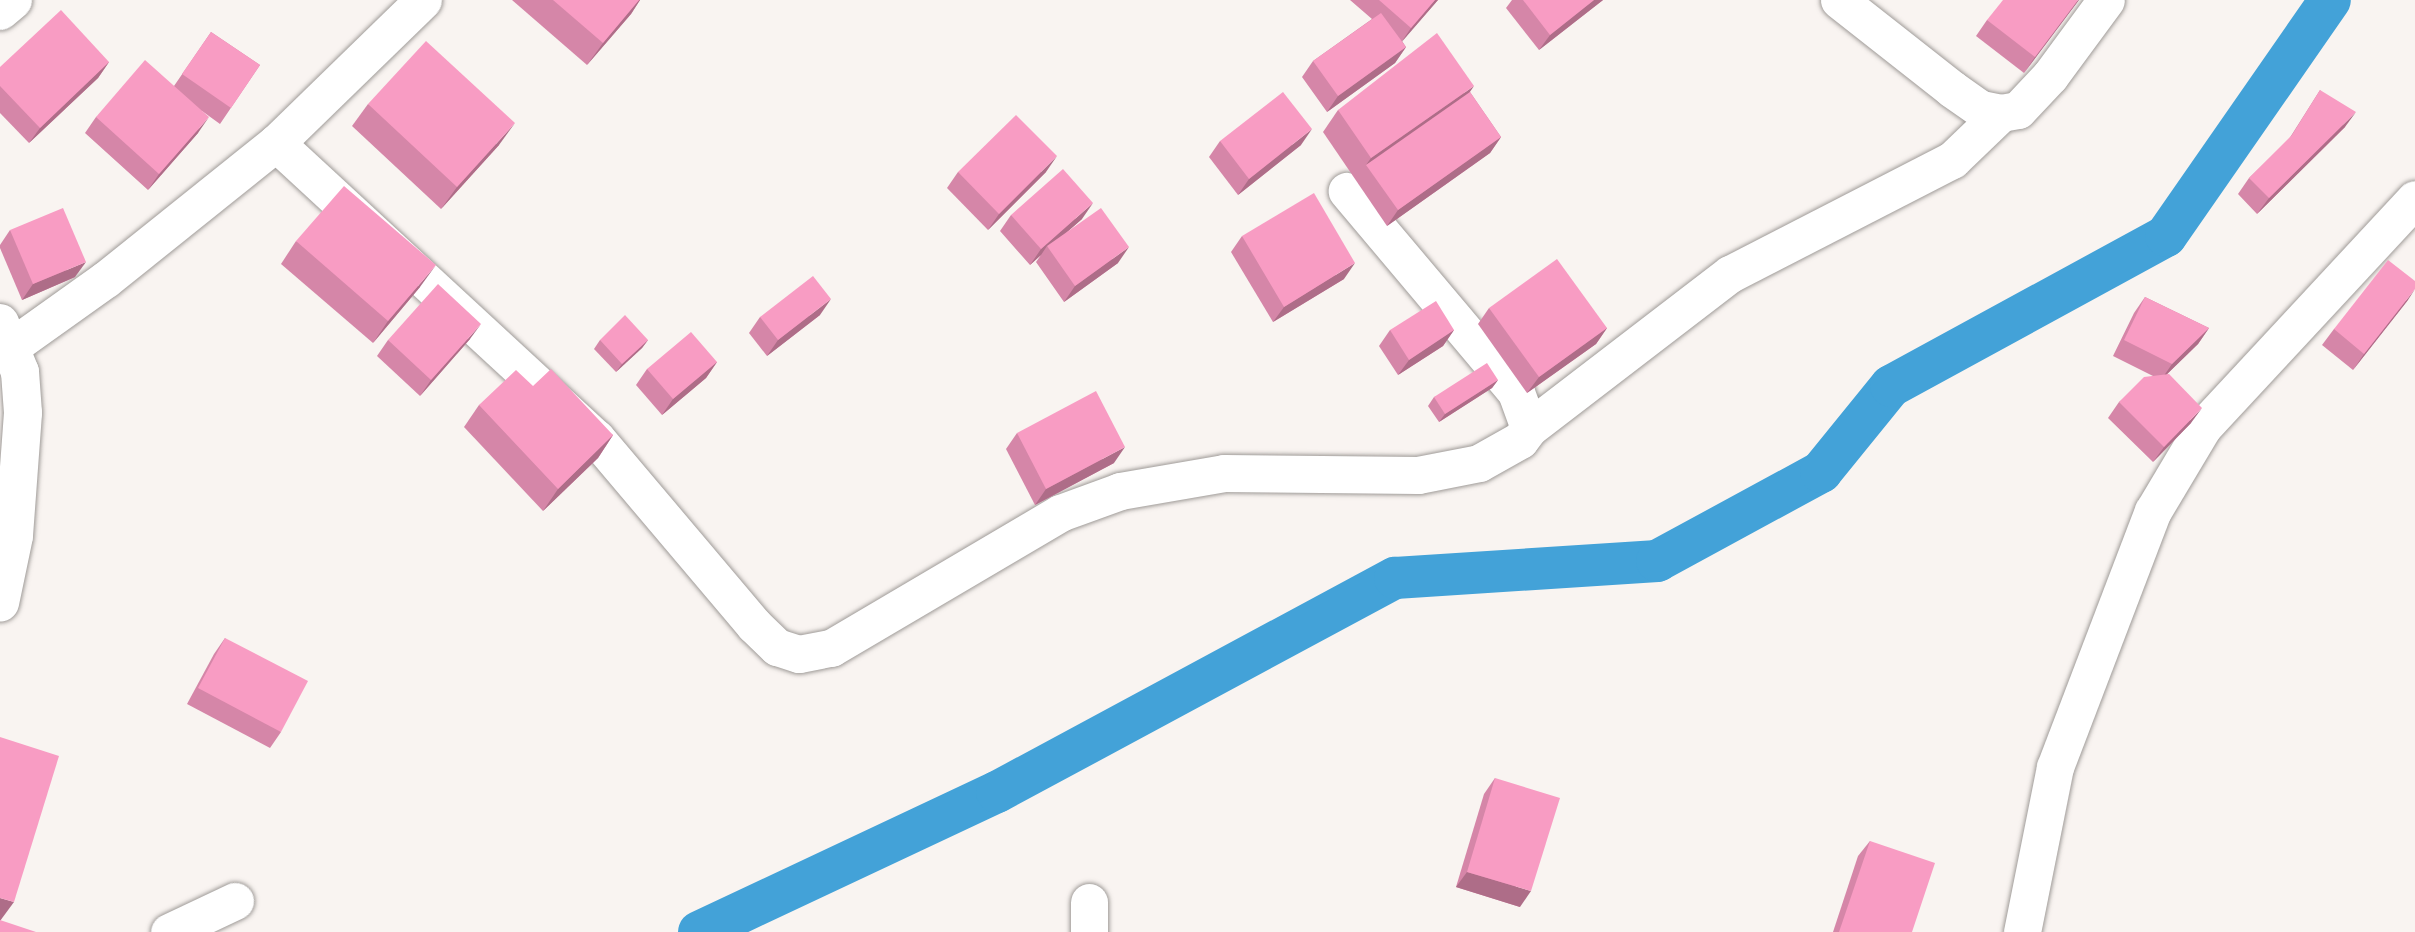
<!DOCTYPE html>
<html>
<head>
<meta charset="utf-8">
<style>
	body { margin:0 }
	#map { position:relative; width:2415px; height:932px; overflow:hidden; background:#f9f4f1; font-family:"Golos Text",sans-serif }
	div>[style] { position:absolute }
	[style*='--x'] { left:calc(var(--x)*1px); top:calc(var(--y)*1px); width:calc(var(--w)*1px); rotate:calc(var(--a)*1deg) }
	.canal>* { height:42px; margin:-21px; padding:0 21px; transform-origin:21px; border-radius:21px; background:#43a2d8 }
	.roads { filter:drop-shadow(0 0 2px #9f9b98) drop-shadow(0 0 2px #9f9b98) }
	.minor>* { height:37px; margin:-18.5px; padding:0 18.5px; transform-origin:18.5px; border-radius:18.5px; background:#fff }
	.tertiary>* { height:38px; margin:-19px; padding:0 19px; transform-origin:19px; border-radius:19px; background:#fff }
	.wall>* { inset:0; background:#d586a8 }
	.shaded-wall>* { inset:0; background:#ae6d88 }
	.building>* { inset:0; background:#f89cc3 }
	span { translate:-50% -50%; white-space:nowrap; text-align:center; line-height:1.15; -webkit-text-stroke:5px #fff; paint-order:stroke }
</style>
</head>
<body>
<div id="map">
	<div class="canal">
		<div style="--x:699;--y:932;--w:329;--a:-25.2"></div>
		<div style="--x:997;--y:792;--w:452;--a:-28.3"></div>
		<div style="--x:1395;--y:578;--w:263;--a:-3.7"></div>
		<div style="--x:1657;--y:561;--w:187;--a:-28.5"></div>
		<div style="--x:1821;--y:472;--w:111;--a:-50.9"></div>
		<div style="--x:1891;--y:386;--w:313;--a:-28.6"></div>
		<div style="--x:2166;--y:236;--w:287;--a:-55.2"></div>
	</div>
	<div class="roads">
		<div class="minor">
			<div style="--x:1839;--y:0;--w:144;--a:38.2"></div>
			<div style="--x:1952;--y:89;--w:35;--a:35"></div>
			<div style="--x:1981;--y:109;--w:20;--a:11"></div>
			<div style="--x:2001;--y:113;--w:17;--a:-10"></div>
			<div style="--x:2018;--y:110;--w:47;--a:-46.7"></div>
			<div style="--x:2050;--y:76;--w:94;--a:-53.6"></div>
			<div style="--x:0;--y:11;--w:17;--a:-40"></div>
			<div style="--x:276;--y:143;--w:435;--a:42.7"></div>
			<div style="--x:596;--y:438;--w:245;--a:49.8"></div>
			<div style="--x:754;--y:625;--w:32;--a:44"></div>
			<div style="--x:777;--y:647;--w:23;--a:18"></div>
			<div style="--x:799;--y:654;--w:33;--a:-11"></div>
			<div style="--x:831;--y:648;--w:266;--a:-30.5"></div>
			<div style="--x:1060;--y:513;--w:64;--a:-20.1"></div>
			<div style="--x:1120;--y:491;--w:106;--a:-9.8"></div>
			<div style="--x:1224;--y:473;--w:194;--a:0.6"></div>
			<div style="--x:1418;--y:475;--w:62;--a:-11.1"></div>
			<div style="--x:1479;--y:463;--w:47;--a:-29.3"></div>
			<div style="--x:1520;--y:440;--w:15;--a:-53"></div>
			<div style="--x:1529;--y:428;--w:38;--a:-110"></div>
			<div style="--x:1516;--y:392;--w:263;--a:-130.1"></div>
			<div style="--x:0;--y:348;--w:12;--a:-9"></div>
			<div style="--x:12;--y:346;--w:115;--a:-35.5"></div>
			<div style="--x:106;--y:279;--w:218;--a:-38.7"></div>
			<div style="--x:276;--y:143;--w:205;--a:-44.2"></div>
			<div style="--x:1529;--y:428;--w:253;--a:-37.5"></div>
			<div style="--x:1730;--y:274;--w:250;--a:-27.2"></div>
			<div style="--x:1952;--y:160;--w:68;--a:-43.8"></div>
			<div style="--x:1089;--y:902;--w:30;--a:90"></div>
			<div style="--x:169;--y:932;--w:73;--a:-25.2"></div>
			<div style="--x:2022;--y:932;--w:168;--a:-78.7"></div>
			<div style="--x:2055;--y:767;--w:274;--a:-69.1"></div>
			<div style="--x:2153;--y:511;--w:98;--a:-59.2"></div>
			<div style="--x:2203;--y:427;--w:311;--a:-47.1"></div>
		</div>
		<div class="tertiary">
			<div style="--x:0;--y:323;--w:53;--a:67.8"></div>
			<div style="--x:20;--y:372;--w:41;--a:85.8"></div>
			<div style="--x:23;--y:413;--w:123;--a:94.2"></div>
			<div style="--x:14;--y:536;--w:68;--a:101.8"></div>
		</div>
	</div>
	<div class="wall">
		<div style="clip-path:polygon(512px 0,640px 0,631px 14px,587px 65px)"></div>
		<div style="clip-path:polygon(1350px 0,1438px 0,1402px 41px,1406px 47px,1395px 63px,1327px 112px,1302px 77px,1313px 61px,1372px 19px)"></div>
		<div style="clip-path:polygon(1512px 0,1603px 0,1539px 50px,1506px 8px)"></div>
		<div style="clip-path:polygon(2078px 1px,2024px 73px,1976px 36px,1987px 20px)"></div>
		<div style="clip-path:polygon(211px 32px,260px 65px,220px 124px,202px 111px,198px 133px,148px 190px,85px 133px,96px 117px,174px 86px)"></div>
		<div style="clip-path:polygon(109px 62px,98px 78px,29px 143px,0 113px,0 67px)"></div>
		<div style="clip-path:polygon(2320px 90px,2345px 127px,2257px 214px,2238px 194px,2249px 178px,2289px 139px)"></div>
		<div style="clip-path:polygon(1470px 92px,1501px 137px,1490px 153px,1387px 226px,1323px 132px,1338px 110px)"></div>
		<div style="clip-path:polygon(368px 104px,499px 145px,441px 209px,352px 126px)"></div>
		<div style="clip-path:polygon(1220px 141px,1301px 145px,1238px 195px,1209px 157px)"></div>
		<div style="clip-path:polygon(958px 172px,1046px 172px,988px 230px,947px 188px)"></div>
		<div style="clip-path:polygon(1011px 215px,1082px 219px,1067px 232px,1118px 263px,1064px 302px,1036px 262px,1041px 255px,1030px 265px,1000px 231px)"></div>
		<div style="clip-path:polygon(10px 230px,75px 277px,22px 300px,0 248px,0 245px)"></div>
		<div style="clip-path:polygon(1242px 236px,1344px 279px,1273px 322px,1231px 252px)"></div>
		<div style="clip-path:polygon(296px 241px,420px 287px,373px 343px,281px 264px)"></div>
		<div style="clip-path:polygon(2145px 297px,2209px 328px,2198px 344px,2167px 374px,2191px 423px,2153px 462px,2108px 418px,2119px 402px,2153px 376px,2113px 356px,2134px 313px)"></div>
		<div style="clip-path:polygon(2408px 300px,2353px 370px,2322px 345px,2334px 329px)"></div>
		<div style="clip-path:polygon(1489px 308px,1607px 328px,1596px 344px,1527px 393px,1478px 324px)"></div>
		<div style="clip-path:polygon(820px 315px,767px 356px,749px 333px,760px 317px)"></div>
		<div style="clip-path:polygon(1390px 330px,1454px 330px,1443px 346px,1398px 375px,1379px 346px)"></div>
		<div style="clip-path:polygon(470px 339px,420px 396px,377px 356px,388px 340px)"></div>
		<div style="clip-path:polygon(600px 340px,648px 340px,642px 348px,616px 372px,594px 349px)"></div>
		<div style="clip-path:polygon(717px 362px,706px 378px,662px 415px,636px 385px,647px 369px)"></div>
		<div style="clip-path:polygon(1498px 380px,1492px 388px,1439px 422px,1428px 406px,1434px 397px)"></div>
		<div style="clip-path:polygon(533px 386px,613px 435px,598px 458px,543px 511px,464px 427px,479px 405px)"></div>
		<div style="clip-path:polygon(1017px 433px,1114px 463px,1035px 505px,1006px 449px)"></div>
		<div style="clip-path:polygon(225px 638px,281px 732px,270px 748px,187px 704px,214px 654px)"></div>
		<div style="clip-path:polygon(1495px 778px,1520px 907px,1456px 887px,1484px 794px)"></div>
		<div style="clip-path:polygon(1870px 841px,1912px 932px,1833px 932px,1858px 856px)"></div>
	</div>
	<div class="shaded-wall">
		<div style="clip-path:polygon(639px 0,640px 0,631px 14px,587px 65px,603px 43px)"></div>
		<div style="clip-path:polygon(1435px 0,1438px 0,1400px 44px,1411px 28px)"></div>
		<div style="clip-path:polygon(1594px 0,1603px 0,1539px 50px,1550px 35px)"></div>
		<div style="clip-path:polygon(2078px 0,2079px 0,2024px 73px,2035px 57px)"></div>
		<div style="clip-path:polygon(1406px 47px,1395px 63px,1327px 112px,1338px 96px)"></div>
		<div style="clip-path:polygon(109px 62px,98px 78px,29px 143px,40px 128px)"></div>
		<div style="clip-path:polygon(1474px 86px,1459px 108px,1366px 165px,1371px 158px)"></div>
		<div style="clip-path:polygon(2356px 112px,2345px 127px,2257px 214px,2269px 198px)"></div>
		<div style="clip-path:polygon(209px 117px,198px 133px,148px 190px,159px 174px)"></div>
		<div style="clip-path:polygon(515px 123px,499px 145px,441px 209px,457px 187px)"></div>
		<div style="clip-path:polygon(1312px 129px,1301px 145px,1238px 195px,1249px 179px)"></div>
		<div style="clip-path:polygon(1501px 137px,1490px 153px,1387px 226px,1398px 210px)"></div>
		<div style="clip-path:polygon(1057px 156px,1046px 172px,988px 230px,999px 214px)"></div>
		<div style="clip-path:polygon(1093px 203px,1082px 219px,1049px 248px,1047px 246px,1041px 255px,1030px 265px,1041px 249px)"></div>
		<div style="clip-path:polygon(1129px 247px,1118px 263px,1064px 302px,1075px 286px)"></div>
		<div style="clip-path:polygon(86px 262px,75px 277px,22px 300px,33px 284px)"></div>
		<div style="clip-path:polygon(1355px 263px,1344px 279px,1273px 322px,1284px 307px)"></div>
		<div style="clip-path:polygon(436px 265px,420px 287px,373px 343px,388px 321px)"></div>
		<div style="clip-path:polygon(2415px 289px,2408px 300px,2353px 370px,2364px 354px)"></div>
		<div style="clip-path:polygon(831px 299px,820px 315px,767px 356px,778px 340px)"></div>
		<div style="clip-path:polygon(481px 324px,470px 339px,420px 396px,431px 380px)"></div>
		<div style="clip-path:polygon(1607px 328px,1596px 344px,1527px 393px,1539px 377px)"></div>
		<div style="clip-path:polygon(2209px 328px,2198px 344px,2161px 380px,2172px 364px)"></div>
		<div style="clip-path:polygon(1454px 330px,1443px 346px,1398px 375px,1409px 360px)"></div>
		<div style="clip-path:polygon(648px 340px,642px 348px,616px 372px,622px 364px)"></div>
		<div style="clip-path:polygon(717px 362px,706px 378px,662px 415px,673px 399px)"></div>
		<div style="clip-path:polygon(1498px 380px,1492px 388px,1439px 422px,1445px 414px)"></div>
		<div style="clip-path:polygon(2202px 408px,2191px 423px,2153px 462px,2164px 447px)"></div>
		<div style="clip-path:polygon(613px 435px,598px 458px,543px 511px,558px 489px)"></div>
		<div style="clip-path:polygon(1125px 447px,1114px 463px,1035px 505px,1046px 489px)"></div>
		<div style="clip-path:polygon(1467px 872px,1531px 891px,1520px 907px,1456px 887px)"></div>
		<div style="clip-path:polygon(0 898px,14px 902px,0 921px)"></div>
	</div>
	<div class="building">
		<div style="clip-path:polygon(553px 0,639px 0,603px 43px)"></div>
		<div style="clip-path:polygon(1379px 0,1435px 0,1411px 28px)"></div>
		<div style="clip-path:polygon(1523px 0,1594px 0,1550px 35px)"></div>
		<div style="clip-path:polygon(2003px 0,2078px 0,2035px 57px,1987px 20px)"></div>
		<div style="clip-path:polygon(61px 10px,109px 62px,40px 128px,0 86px,0 67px)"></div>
		<div style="clip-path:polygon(1381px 13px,1406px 47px,1338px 96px,1313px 61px)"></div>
		<div style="clip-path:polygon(211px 32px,260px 65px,231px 108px,182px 74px)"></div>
		<div style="clip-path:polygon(1437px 33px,1474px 86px,1371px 158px,1338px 110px)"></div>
		<div style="clip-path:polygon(426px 41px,515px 123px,457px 187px,368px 104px)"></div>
		<div style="clip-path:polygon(145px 60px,209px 117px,159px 174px,96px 117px)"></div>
		<div style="clip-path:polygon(2320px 90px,2356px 112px,2269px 198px,2249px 178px,2292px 135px)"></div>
		<div style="clip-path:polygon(1283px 92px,1312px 129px,1249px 179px,1220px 141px)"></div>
		<div style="clip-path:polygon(1470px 92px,1501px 137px,1398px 210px,1366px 165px)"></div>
		<div style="clip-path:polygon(1016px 115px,1057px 156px,999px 214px,958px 172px)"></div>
		<div style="clip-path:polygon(1063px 169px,1093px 203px,1041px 249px,1011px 215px)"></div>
		<div style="clip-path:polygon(344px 186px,436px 265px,388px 321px,296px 241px)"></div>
		<div style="clip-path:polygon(1314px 193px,1355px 263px,1284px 307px,1242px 236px)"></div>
		<div style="clip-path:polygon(63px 208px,86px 262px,33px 284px,10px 230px)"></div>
		<div style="clip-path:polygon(1101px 208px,1129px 247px,1075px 286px,1047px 246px)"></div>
		<div style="clip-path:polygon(1557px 259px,1607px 328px,1539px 377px,1489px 308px)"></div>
		<div style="clip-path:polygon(2388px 260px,2415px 281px,2415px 289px,2364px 354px,2334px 329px)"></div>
		<div style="clip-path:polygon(813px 276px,831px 299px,778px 340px,760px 317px)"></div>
		<div style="clip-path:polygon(438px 284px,481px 324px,431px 380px,388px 340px)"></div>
		<div style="clip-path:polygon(2145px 297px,2209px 328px,2172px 364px,2124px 340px)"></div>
		<div style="clip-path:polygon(1436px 301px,1454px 330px,1409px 360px,1390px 330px)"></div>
		<div style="clip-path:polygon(625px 315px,648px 340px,622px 364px,600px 340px)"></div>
		<div style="clip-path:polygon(691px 332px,717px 362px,673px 399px,647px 369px)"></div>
		<div style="clip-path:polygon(1487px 363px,1498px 380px,1445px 414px,1434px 397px)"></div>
		<div style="clip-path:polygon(551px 369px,613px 435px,558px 489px,479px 405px,516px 370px,533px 386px)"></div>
		<div style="clip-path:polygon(2169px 374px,2202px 408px,2164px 447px,2119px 402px,2144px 377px)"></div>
		<div style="clip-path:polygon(1096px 391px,1125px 447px,1046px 489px,1017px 433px)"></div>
		<div style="clip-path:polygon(225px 638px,308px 681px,281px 732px,198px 688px)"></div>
		<div style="clip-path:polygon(0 737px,59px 756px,14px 902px,0 898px)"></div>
		<div style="clip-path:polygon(1495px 778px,1560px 798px,1531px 891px,1467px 872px)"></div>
		<div style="clip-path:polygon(1870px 841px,1935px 863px,1912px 932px,1839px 932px)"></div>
		<div style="clip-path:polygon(0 920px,36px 932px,0 932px)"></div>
	</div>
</div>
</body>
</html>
